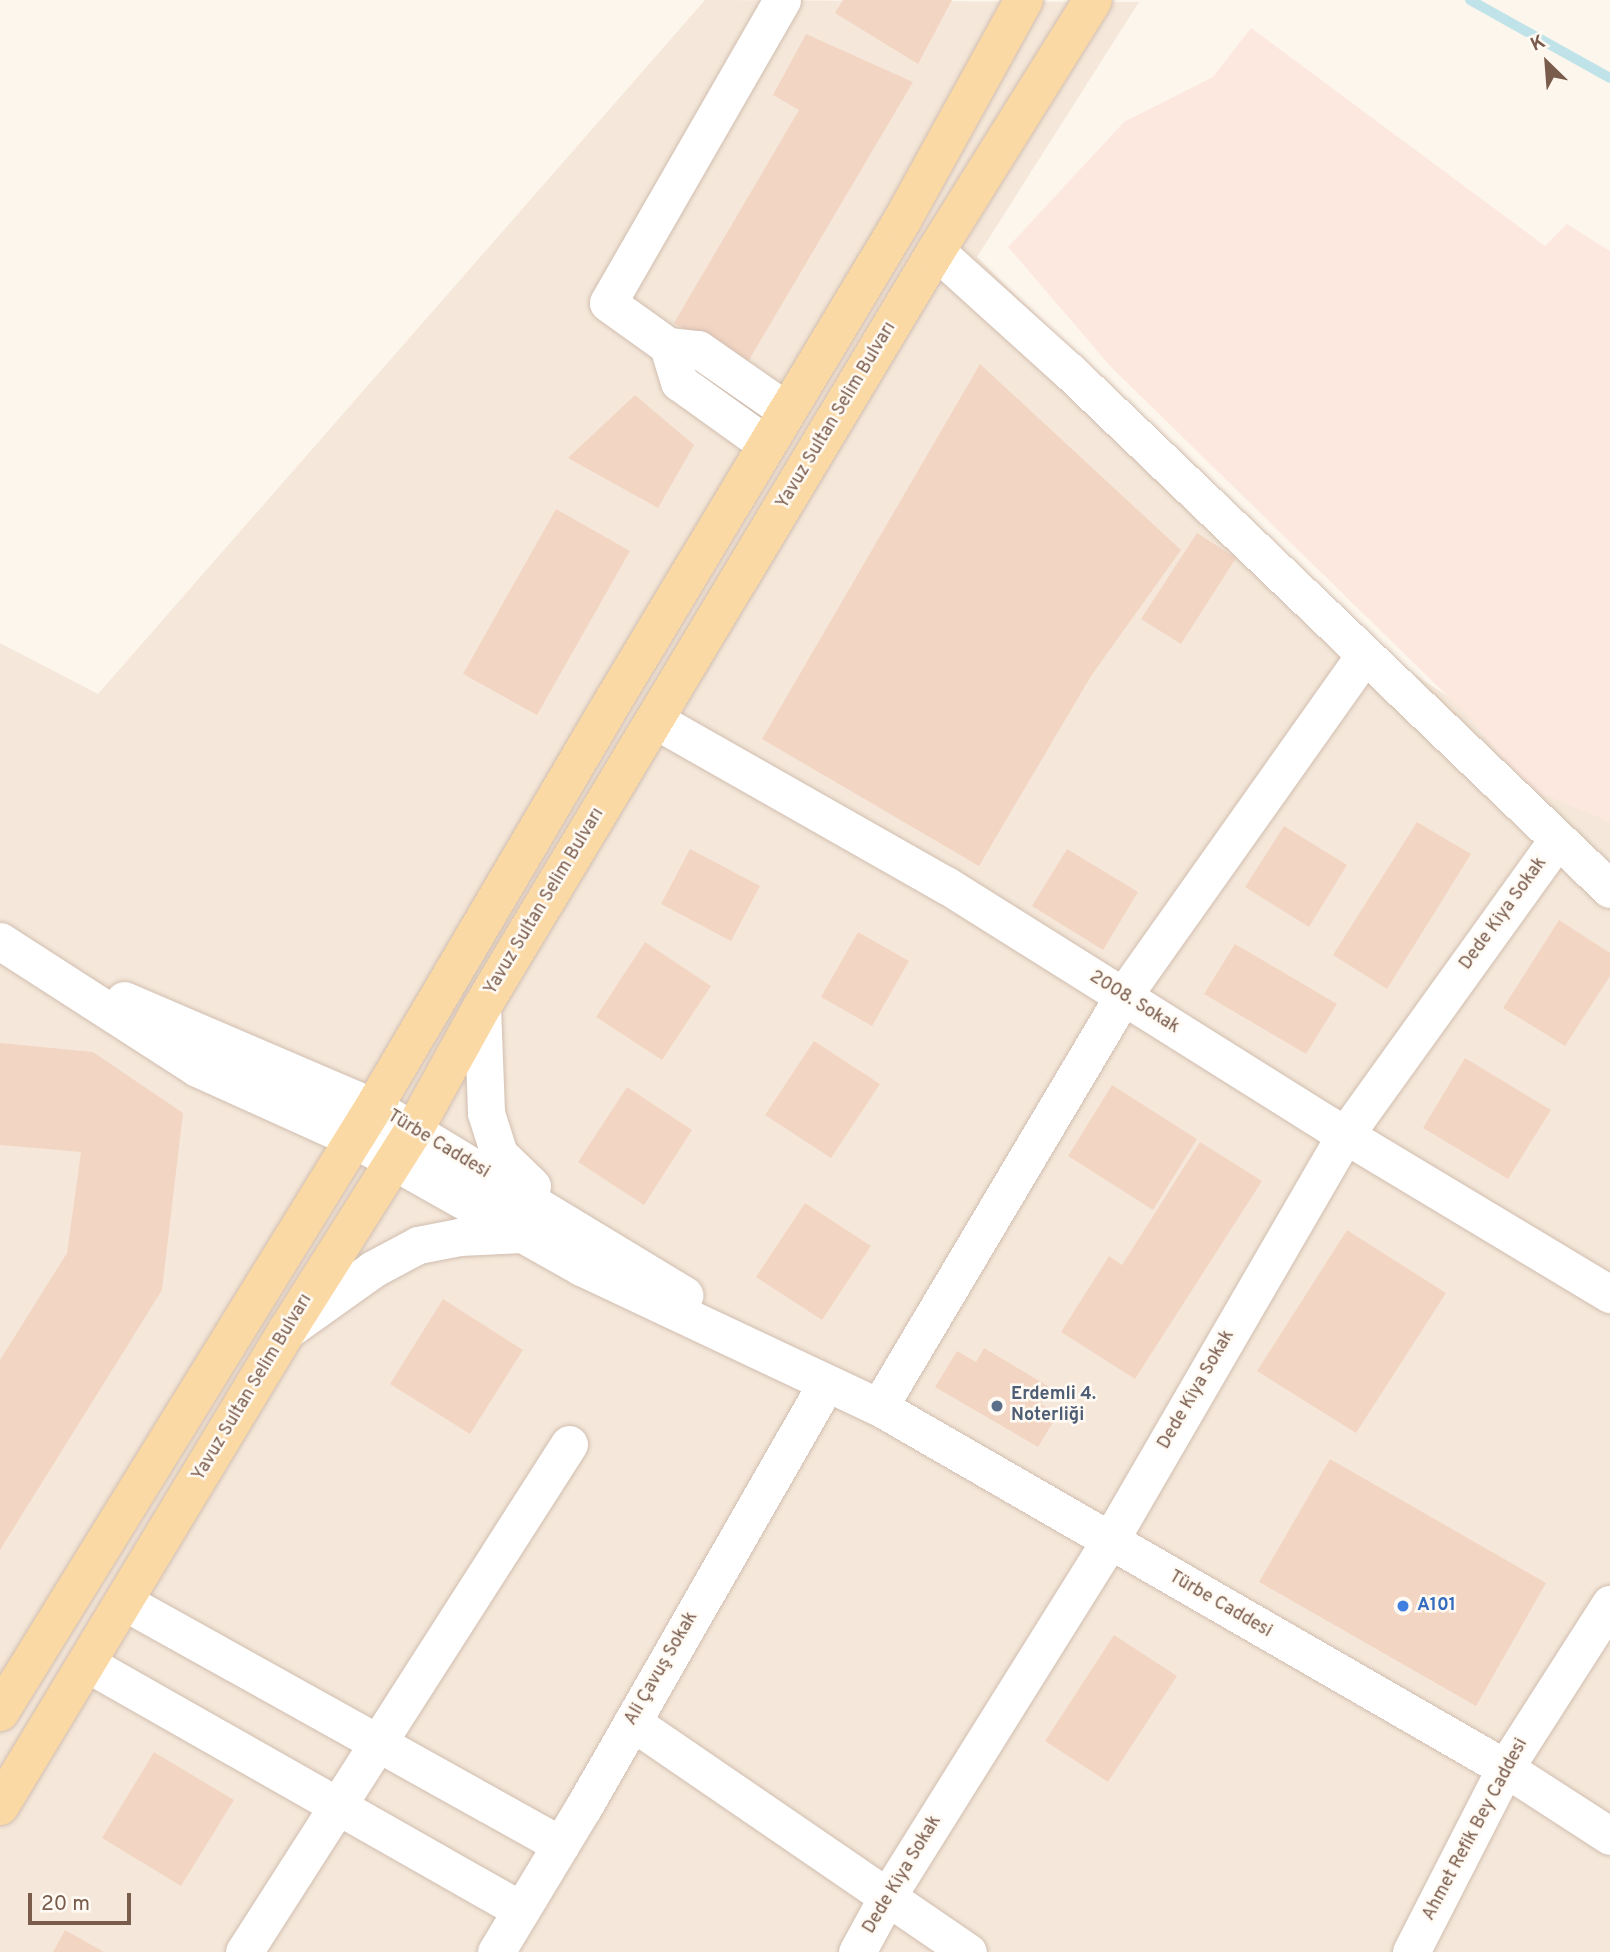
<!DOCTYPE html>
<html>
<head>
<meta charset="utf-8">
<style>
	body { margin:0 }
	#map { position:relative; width:1610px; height:1952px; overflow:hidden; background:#fdf6ec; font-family:Overpass,sans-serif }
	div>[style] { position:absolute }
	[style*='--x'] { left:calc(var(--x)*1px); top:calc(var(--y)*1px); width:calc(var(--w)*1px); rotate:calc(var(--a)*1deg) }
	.residential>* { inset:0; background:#f5e8da }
	.commercial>* { inset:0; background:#fde8e0 }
	.stream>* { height:10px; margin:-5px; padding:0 5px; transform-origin:5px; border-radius:5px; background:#bfe3e8 }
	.building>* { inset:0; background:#f3d5c3 }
	.roads { filter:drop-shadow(0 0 2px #d1beb0) drop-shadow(0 0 2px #d1beb0) }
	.minor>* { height:37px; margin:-18.5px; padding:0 18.5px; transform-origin:18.5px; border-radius:18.5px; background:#fff }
	.major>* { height:38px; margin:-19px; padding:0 19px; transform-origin:19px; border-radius:19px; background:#fbd9a5 }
	.dots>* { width:19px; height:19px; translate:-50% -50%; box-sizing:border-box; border:4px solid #fffaf3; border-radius:50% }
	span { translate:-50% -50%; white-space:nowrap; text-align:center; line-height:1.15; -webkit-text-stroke:5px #fffaf3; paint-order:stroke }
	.street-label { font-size:18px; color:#7a5c4d }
	.service-label { font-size:18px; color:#4e5e75; font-weight:700 }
	.left { translate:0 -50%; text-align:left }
	.shop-label { font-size:18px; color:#366cbe; font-weight:700 }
	.north { position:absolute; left:1512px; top:28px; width:70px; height:70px; -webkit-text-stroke:5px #fffaf3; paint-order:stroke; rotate:335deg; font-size:19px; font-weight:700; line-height:28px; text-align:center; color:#7a5c4d }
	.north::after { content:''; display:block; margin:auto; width:24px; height:32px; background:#7a5c4d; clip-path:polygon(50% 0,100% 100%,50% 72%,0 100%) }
	.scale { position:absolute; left:28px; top:1893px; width:103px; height:32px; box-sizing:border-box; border:4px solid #7a5c4d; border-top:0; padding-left:9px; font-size:21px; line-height:24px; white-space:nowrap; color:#7a5c4d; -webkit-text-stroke:5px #fffaf3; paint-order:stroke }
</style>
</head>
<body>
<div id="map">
	<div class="residential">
		<div style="clip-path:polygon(705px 0,1139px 2px,977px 257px,1379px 651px,1569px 776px,1610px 796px,1610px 1952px,0 1952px,0 643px,98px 694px)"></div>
	</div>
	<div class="commercial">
		<div style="clip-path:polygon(1251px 28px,1545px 246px,1567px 224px,1610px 251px,1610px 822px,1526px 787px,1470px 718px,1111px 367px,1008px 247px,1124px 122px,1213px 77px)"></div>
	</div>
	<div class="stream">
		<div style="--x:1470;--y:0;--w:160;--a:29.1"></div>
	</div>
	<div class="building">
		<div style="clip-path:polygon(843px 0,952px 0,918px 64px,835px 13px)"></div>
		<div style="clip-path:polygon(806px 34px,913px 82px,746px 365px,674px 323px,799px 110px,773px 95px)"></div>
		<div style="clip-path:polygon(980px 364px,1181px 550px,1091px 676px,979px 866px,762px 739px)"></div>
		<div style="clip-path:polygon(635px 395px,694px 445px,658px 508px,568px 458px)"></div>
		<div style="clip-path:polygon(556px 509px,630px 551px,537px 715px,463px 674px)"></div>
		<div style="clip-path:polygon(1197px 533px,1236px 558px,1181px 644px,1141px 619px)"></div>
		<div style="clip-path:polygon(1417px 822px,1471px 854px,1387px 989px,1333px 955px)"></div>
		<div style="clip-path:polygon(1284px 826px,1347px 865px,1309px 927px,1245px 887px)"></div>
		<div style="clip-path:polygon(690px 849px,760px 886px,731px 941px,661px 904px)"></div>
		<div style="clip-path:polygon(1067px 849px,1138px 892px,1103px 950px,1032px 906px)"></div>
		<div style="clip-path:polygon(1559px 920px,1610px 953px,1610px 976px,1565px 1046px,1503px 1008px)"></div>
		<div style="clip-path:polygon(858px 932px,909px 961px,872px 1026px,821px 997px)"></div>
		<div style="clip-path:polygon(645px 942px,711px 986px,662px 1060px,596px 1017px)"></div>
		<div style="clip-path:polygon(1235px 944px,1337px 1004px,1306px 1054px,1204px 994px)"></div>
		<div style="clip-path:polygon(814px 1041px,880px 1084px,831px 1158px,765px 1115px)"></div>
		<div style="clip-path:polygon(0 1043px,93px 1052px,183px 1113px,162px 1290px,0 1550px,0 1360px,67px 1253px,81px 1152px,0 1145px)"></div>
		<div style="clip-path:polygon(1465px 1058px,1551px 1110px,1508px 1179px,1423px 1128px)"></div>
		<div style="clip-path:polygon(1112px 1085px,1197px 1139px,1153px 1210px,1068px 1156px)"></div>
		<div style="clip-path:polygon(627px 1087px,692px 1130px,644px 1205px,578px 1162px)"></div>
		<div style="clip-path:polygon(1200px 1142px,1262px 1181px,1135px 1379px,1061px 1332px,1109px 1256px,1122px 1265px)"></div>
		<div style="clip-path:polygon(805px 1203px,871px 1246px,822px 1320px,756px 1277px)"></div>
		<div style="clip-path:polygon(1347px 1230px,1446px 1293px,1356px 1433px,1257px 1371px)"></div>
		<div style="clip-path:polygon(443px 1299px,523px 1350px,470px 1434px,390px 1384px)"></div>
		<div style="clip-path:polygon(984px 1348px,1051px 1388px,1041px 1404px,1058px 1414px,1038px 1447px,935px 1387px,957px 1351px,976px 1362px)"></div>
		<div style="clip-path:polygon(1330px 1459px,1546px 1583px,1476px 1706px,1259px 1582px)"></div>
		<div style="clip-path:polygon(1114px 1635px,1177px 1676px,1108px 1782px,1045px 1741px)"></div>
		<div style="clip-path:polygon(154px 1752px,234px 1800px,181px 1886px,102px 1838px)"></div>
		<div style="clip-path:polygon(65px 1930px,104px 1952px,53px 1952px)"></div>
	</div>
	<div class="roads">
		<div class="minor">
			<div style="--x:782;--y:0;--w:349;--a:119.9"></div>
			<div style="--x:608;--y:303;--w:74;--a:35.6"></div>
			<div style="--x:668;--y:346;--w:30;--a:6"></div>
			<div style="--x:698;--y:349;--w:108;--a:34.9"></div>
			<div style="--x:936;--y:251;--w:179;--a:42.1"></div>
			<div style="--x:1069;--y:371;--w:749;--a:43.76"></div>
			<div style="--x:668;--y:346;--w:38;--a:73"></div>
			<div style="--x:679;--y:382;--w:108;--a:35.6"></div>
			<div style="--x:655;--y:720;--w:335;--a:29.6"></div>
			<div style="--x:946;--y:885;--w:453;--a:32.1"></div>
			<div style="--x:1330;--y:1126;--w:327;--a:31"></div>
			<div style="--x:0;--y:941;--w:234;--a:32.8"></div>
			<div style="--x:197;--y:1068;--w:172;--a:24.3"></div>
			<div style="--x:354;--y:1139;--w:261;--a:29.4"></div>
			<div style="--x:581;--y:1267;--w:329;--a:25.2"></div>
			<div style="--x:879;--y:1407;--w:723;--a:29.97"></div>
			<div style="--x:1505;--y:1768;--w:125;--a:32.9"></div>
			<div style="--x:124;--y:1000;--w:272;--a:23.2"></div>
			<div style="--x:374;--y:1107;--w:363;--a:31.2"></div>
			<div style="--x:482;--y:1007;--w:106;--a:87.8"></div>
			<div style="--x:486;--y:1113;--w:43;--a:72.4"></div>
			<div style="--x:499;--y:1154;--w:46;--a:44.1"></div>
			<div style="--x:289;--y:1329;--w:103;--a:-35.5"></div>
			<div style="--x:373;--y:1269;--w:51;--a:-28.1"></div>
			<div style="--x:418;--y:1245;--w:42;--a:-11"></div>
			<div style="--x:459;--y:1237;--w:64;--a:-2.7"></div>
			<div style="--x:879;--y:1407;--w:478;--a:-59.3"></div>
			<div style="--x:1123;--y:996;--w:418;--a:-54.7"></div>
			<div style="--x:123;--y:1601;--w:501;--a:29.12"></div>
			<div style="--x:86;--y:1663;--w:500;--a:29.59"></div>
			<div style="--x:632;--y:1722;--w:407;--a:34.4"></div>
			<div style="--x:244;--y:1952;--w:603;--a:-57.39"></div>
			<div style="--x:496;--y:1952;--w:168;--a:-58.9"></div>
			<div style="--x:583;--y:1808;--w:487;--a:-60.2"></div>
			<div style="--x:857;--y:1952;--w:63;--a:-61.4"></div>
			<div style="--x:887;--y:1897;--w:419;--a:-58"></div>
			<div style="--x:1109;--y:1542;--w:470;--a:-59.9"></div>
			<div style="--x:1345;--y:1135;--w:362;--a:-54.3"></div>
			<div style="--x:1411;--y:1952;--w:207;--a:-62.9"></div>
			<div style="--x:1505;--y:1768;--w:195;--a:-57.4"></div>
		</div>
		<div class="major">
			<div style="--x:0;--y:1712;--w:711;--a:-58.28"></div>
			<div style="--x:374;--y:1107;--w:475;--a:-59.5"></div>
			<div style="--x:615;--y:698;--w:559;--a:-58.98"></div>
			<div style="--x:903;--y:219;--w:250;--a:-61.1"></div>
			<div style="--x:0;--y:1806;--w:557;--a:-58.88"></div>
			<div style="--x:288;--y:1329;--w:236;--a:-57.7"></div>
			<div style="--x:414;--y:1130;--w:141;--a:-61.1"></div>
			<div style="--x:482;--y:1007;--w:882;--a:-59.01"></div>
			<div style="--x:936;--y:251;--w:296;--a:-58"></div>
		</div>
	</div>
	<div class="dots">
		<div style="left:997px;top:1406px;background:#5c6f8a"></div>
		<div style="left:1403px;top:1606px;background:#3f7fe0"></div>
	</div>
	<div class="street-label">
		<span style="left:837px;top:416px;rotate:-59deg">Yavuz Sultan Selim Bulvarı</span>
		<span style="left:545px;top:902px;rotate:-59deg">Yavuz Sultan Selim Bulvarı</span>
		<span style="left:1504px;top:914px;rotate:-54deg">Dede Kiya Sokak</span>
		<span style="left:1134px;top:1003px;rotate:32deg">2008. Sokak</span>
		<span style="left:438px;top:1145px;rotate:31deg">Türbe Caddesi</span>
		<span style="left:253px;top:1388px;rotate:-59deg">Yavuz Sultan Selim Bulvarı</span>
		<span style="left:1197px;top:1390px;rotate:-60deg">Dede Kiya Sokak</span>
		<span style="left:1220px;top:1605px;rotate:30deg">Türbe Caddesi</span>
		<span style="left:662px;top:1669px;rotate:-60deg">Ali Çavuş Sokak</span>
		<span style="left:1476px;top:1830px;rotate:-62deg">Ahmet Refik Bey Caddesi</span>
		<span style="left:903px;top:1875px;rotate:-59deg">Dede Kiya Sokak</span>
	</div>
	<div class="service-label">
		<span class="left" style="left:1011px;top:1406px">Erdemli 4.<br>Noterliği</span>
	</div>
	<div class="shop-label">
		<span class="left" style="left:1417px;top:1606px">A101</span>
	</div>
	<div class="north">K</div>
	<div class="scale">20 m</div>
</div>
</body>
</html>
